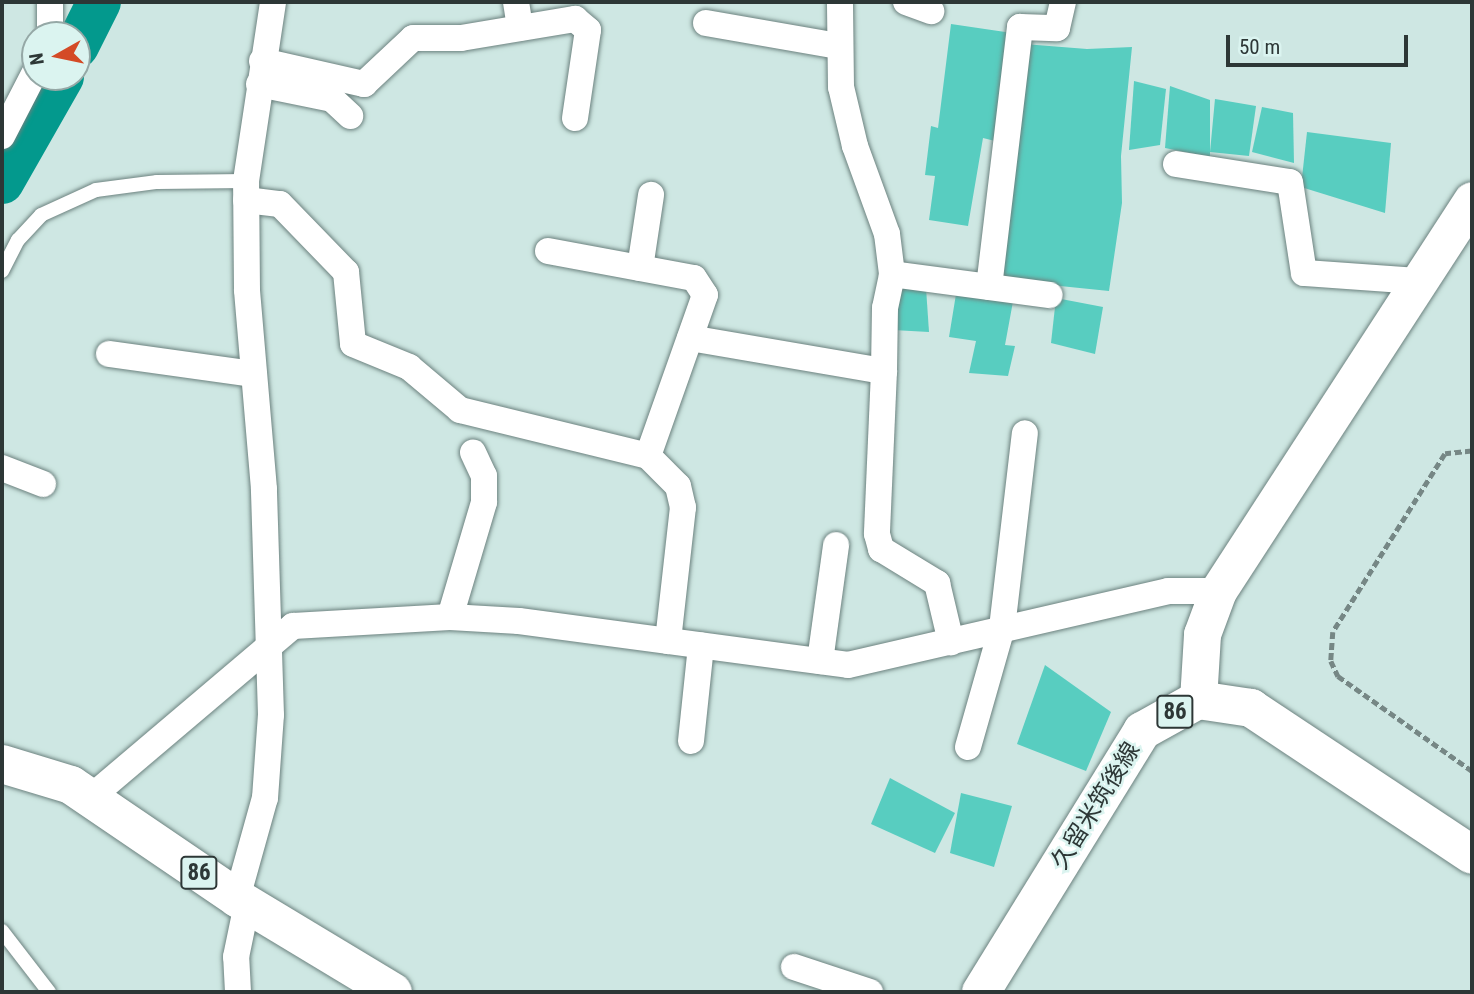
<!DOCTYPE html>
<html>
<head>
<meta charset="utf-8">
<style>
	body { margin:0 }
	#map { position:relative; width:1474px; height:994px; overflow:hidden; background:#cee7e3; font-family:"Roboto Condensed","Noto Sans JP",sans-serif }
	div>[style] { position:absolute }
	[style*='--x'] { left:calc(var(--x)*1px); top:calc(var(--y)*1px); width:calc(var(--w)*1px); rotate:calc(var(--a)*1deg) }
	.river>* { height:44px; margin:-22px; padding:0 22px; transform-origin:22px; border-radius:22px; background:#03998d }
	.building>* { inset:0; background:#58cdc0 }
	.path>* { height:4.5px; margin-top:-2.25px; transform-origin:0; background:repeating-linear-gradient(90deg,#768785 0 7px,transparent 0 10.5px) }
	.roads { filter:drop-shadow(0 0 2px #6c827f) drop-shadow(0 0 2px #6c827f) }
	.lane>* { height:14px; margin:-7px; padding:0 7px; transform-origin:7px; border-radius:7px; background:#fff }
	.street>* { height:26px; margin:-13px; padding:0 13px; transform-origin:13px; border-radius:13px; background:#fff }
	.secondary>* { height:37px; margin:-18.5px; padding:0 18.5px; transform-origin:18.5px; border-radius:18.5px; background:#fff }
	.primary>* { height:38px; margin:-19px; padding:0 19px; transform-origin:19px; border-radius:19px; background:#fff }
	span { translate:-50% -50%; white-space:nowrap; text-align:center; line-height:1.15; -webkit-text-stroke:5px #dbf4f0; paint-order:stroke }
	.shield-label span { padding:2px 5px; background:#dbf4f0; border:2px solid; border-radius:5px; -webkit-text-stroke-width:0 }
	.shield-label { font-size:23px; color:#2d3736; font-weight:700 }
	.street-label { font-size:24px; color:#2d3736 }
	.frame { position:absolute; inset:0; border:4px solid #2d3736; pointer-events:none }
	.north { position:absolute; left:21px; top:21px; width:70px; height:70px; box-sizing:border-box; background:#dbf4f0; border:2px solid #95a8a6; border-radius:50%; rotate:261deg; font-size:19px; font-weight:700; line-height:28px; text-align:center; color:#2d3736 }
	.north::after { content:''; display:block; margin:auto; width:24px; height:32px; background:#d44a26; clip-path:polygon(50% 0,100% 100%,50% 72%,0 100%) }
	.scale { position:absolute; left:1226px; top:35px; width:182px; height:32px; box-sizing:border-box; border:4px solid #2d3736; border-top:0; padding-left:9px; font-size:21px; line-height:24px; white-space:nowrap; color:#2d3736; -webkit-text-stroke:5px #dbf4f0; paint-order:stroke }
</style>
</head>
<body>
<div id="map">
	<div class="river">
		<div style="--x:77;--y:46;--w:49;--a:-63.4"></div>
		<div style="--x:2;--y:182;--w:121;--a:-60.3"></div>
	</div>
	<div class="building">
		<div style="clip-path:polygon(951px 24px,1012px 33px,999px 142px,983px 138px,968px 226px,929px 220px,935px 176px,925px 175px,931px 126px,938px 128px)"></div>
		<div style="clip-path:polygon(1024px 44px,1087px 49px,1132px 47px,1121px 156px,1122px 203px,1109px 291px,1002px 280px)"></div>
		<div style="clip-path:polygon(1134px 81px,1166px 89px,1160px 145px,1129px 150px)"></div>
		<div style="clip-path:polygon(1170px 86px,1210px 100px,1210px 157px,1165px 148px)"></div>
		<div style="clip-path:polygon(1215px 99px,1256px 106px,1249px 156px,1210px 152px)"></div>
		<div style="clip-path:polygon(1262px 107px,1293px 113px,1294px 163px,1252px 152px)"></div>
		<div style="clip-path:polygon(1307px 132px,1391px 143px,1385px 213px,1301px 187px)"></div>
		<div style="clip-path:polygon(899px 281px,926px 288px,929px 332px,893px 330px)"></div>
		<div style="clip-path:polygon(957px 288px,1014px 296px,1005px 345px,1015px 346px,1008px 376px,969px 373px,976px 341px,949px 337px)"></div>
		<div style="clip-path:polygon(1056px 298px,1103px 307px,1095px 354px,1051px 343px)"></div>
		<div style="clip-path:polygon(1045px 665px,1111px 712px,1086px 771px,1017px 744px)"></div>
		<div style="clip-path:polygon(890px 778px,955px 813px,935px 853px,871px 824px)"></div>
		<div style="clip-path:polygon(961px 793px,1012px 806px,994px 867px,950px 853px)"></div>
	</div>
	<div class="path">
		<div style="--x:1472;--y:451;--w:27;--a:174"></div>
		<div style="--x:1445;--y:454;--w:210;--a:122.2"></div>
		<div style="--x:1333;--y:632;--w:29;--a:94"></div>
		<div style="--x:1331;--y:661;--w:17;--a:65"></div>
		<div style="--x:1338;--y:676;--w:164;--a:35.3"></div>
	</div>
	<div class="roads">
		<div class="lane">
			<div style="--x:2;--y:271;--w:35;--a:-63"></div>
			<div style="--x:18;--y:240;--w:34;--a:-47"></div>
			<div style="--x:41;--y:215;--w:60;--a:-24.4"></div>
			<div style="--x:96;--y:190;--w:62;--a:-7.5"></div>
			<div style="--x:157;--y:182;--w:89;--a:-0.6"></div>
			<div style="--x:2;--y:931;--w:77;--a:52.4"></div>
		</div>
		<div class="street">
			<div style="--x:50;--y:2;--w:33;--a:90"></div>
			<div style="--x:516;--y:2;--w:26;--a:81"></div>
			<div style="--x:906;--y:2;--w:27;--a:20"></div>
			<div style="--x:706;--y:23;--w:134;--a:9.9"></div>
			<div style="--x:262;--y:61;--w:105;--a:12.7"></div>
			<div style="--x:364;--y:84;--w:67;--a:-43.2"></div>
			<div style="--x:413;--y:38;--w:48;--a:0"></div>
			<div style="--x:461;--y:38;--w:116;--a:-9.5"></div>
			<div style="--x:575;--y:19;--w:17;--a:40"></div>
			<div style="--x:588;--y:30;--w:89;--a:98.4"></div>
			<div style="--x:259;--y:84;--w:75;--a:11.6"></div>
			<div style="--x:332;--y:99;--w:25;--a:43"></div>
			<div style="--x:2;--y:136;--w:72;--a:-62.7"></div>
			<div style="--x:1176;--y:164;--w:115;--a:9"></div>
			<div style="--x:1290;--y:182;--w:92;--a:81.3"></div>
			<div style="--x:1304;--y:273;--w:115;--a:4"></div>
			<div style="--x:246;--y:200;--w:34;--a:7"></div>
			<div style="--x:280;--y:204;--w:95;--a:45.9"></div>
			<div style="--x:346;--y:272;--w:72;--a:84.4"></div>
			<div style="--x:353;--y:344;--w:61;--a:22.3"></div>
			<div style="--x:409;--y:367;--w:67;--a:40.1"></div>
			<div style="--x:460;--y:410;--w:194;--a:13.7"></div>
			<div style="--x:548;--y:251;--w:148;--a:10.5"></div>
			<div style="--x:694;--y:278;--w:20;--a:57"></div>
			<div style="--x:705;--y:295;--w:171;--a:109.5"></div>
			<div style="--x:648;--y:456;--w:42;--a:45"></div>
			<div style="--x:678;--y:486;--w:22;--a:77"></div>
			<div style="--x:683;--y:507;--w:135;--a:96.4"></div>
			<div style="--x:640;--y:268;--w:74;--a:-81.4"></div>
			<div style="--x:892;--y:274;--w:159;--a:7.6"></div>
			<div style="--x:989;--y:287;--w:262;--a:-83.2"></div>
			<div style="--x:1020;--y:27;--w:37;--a:2"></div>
			<div style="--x:1057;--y:28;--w:27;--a:-77"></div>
			<div style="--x:690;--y:338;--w:197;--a:9.7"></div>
			<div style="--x:884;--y:371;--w:63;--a:-89.1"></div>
			<div style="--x:885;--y:308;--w:35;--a:-78"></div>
			<div style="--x:892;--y:274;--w:40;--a:-97.1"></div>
			<div style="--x:887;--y:234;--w:94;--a:-110"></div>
			<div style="--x:855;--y:146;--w:61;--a:-103.3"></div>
			<div style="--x:841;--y:87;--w:85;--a:-90.7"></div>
			<div style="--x:109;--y:354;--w:146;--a:7.9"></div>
			<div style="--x:884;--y:371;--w:163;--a:92.5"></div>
			<div style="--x:877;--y:534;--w:16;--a:75"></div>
			<div style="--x:881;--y:549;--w:66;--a:31.3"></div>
			<div style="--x:937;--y:583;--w:61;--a:76.7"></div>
			<div style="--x:2;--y:468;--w:44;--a:21.3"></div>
			<div style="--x:450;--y:617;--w:120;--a:-73.5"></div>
			<div style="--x:484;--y:502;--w:26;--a:-90"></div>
			<div style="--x:484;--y:476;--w:26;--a:-115"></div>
			<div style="--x:820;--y:661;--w:117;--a:-82.1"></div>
			<div style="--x:691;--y:741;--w:96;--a:-84"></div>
			<div style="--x:968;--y:747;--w:124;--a:-74.1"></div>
			<div style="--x:1002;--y:628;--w:196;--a:-83.3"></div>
			<div style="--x:90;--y:798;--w:266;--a:-40.3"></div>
			<div style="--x:293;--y:626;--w:157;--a:-3.3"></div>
			<div style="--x:450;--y:617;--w:69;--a:3.3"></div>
			<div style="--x:519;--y:621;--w:332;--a:7.6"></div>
			<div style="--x:848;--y:665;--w:328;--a:-13"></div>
			<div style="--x:1168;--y:591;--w:50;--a:0"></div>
			<div style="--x:237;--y:898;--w:104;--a:-74.4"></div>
			<div style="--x:265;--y:798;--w:83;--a:-85.9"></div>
			<div style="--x:271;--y:715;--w:226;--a:-91.8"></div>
			<div style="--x:264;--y:489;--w:200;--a:-94.9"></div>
			<div style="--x:247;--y:290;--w:109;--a:-90.5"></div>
			<div style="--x:246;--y:181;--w:181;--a:-81.4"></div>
			<div style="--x:794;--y:967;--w:80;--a:18.2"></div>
			<div style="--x:238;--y:992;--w:35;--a:-93"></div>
			<div style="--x:236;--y:957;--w:54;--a:-78.3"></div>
		</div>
		<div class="secondary">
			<div style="--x:1198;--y:700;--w:66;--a:-86.5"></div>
			<div style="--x:1202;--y:634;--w:46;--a:-69.6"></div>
			<div style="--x:1218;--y:591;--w:466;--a:-57"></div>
		</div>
		<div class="primary">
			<div style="--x:2;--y:764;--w:72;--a:16.9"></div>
			<div style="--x:71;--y:785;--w:201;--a:34.2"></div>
			<div style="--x:237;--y:898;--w:182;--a:31.1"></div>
			<div style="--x:981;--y:992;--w:307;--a:-58.3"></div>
			<div style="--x:1142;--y:731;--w:64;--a:-29"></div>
			<div style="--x:1198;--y:700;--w:54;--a:8.6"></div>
			<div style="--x:1251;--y:708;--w:265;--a:33.6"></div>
		</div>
	</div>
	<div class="shield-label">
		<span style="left:1175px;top:712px">86</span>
		<span style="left:199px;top:873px">86</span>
	</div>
	<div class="street-label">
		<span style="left:1096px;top:806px;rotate:-58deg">久留米筑後線</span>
	</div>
	<div class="frame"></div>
	<div class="north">N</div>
	<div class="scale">50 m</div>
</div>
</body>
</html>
